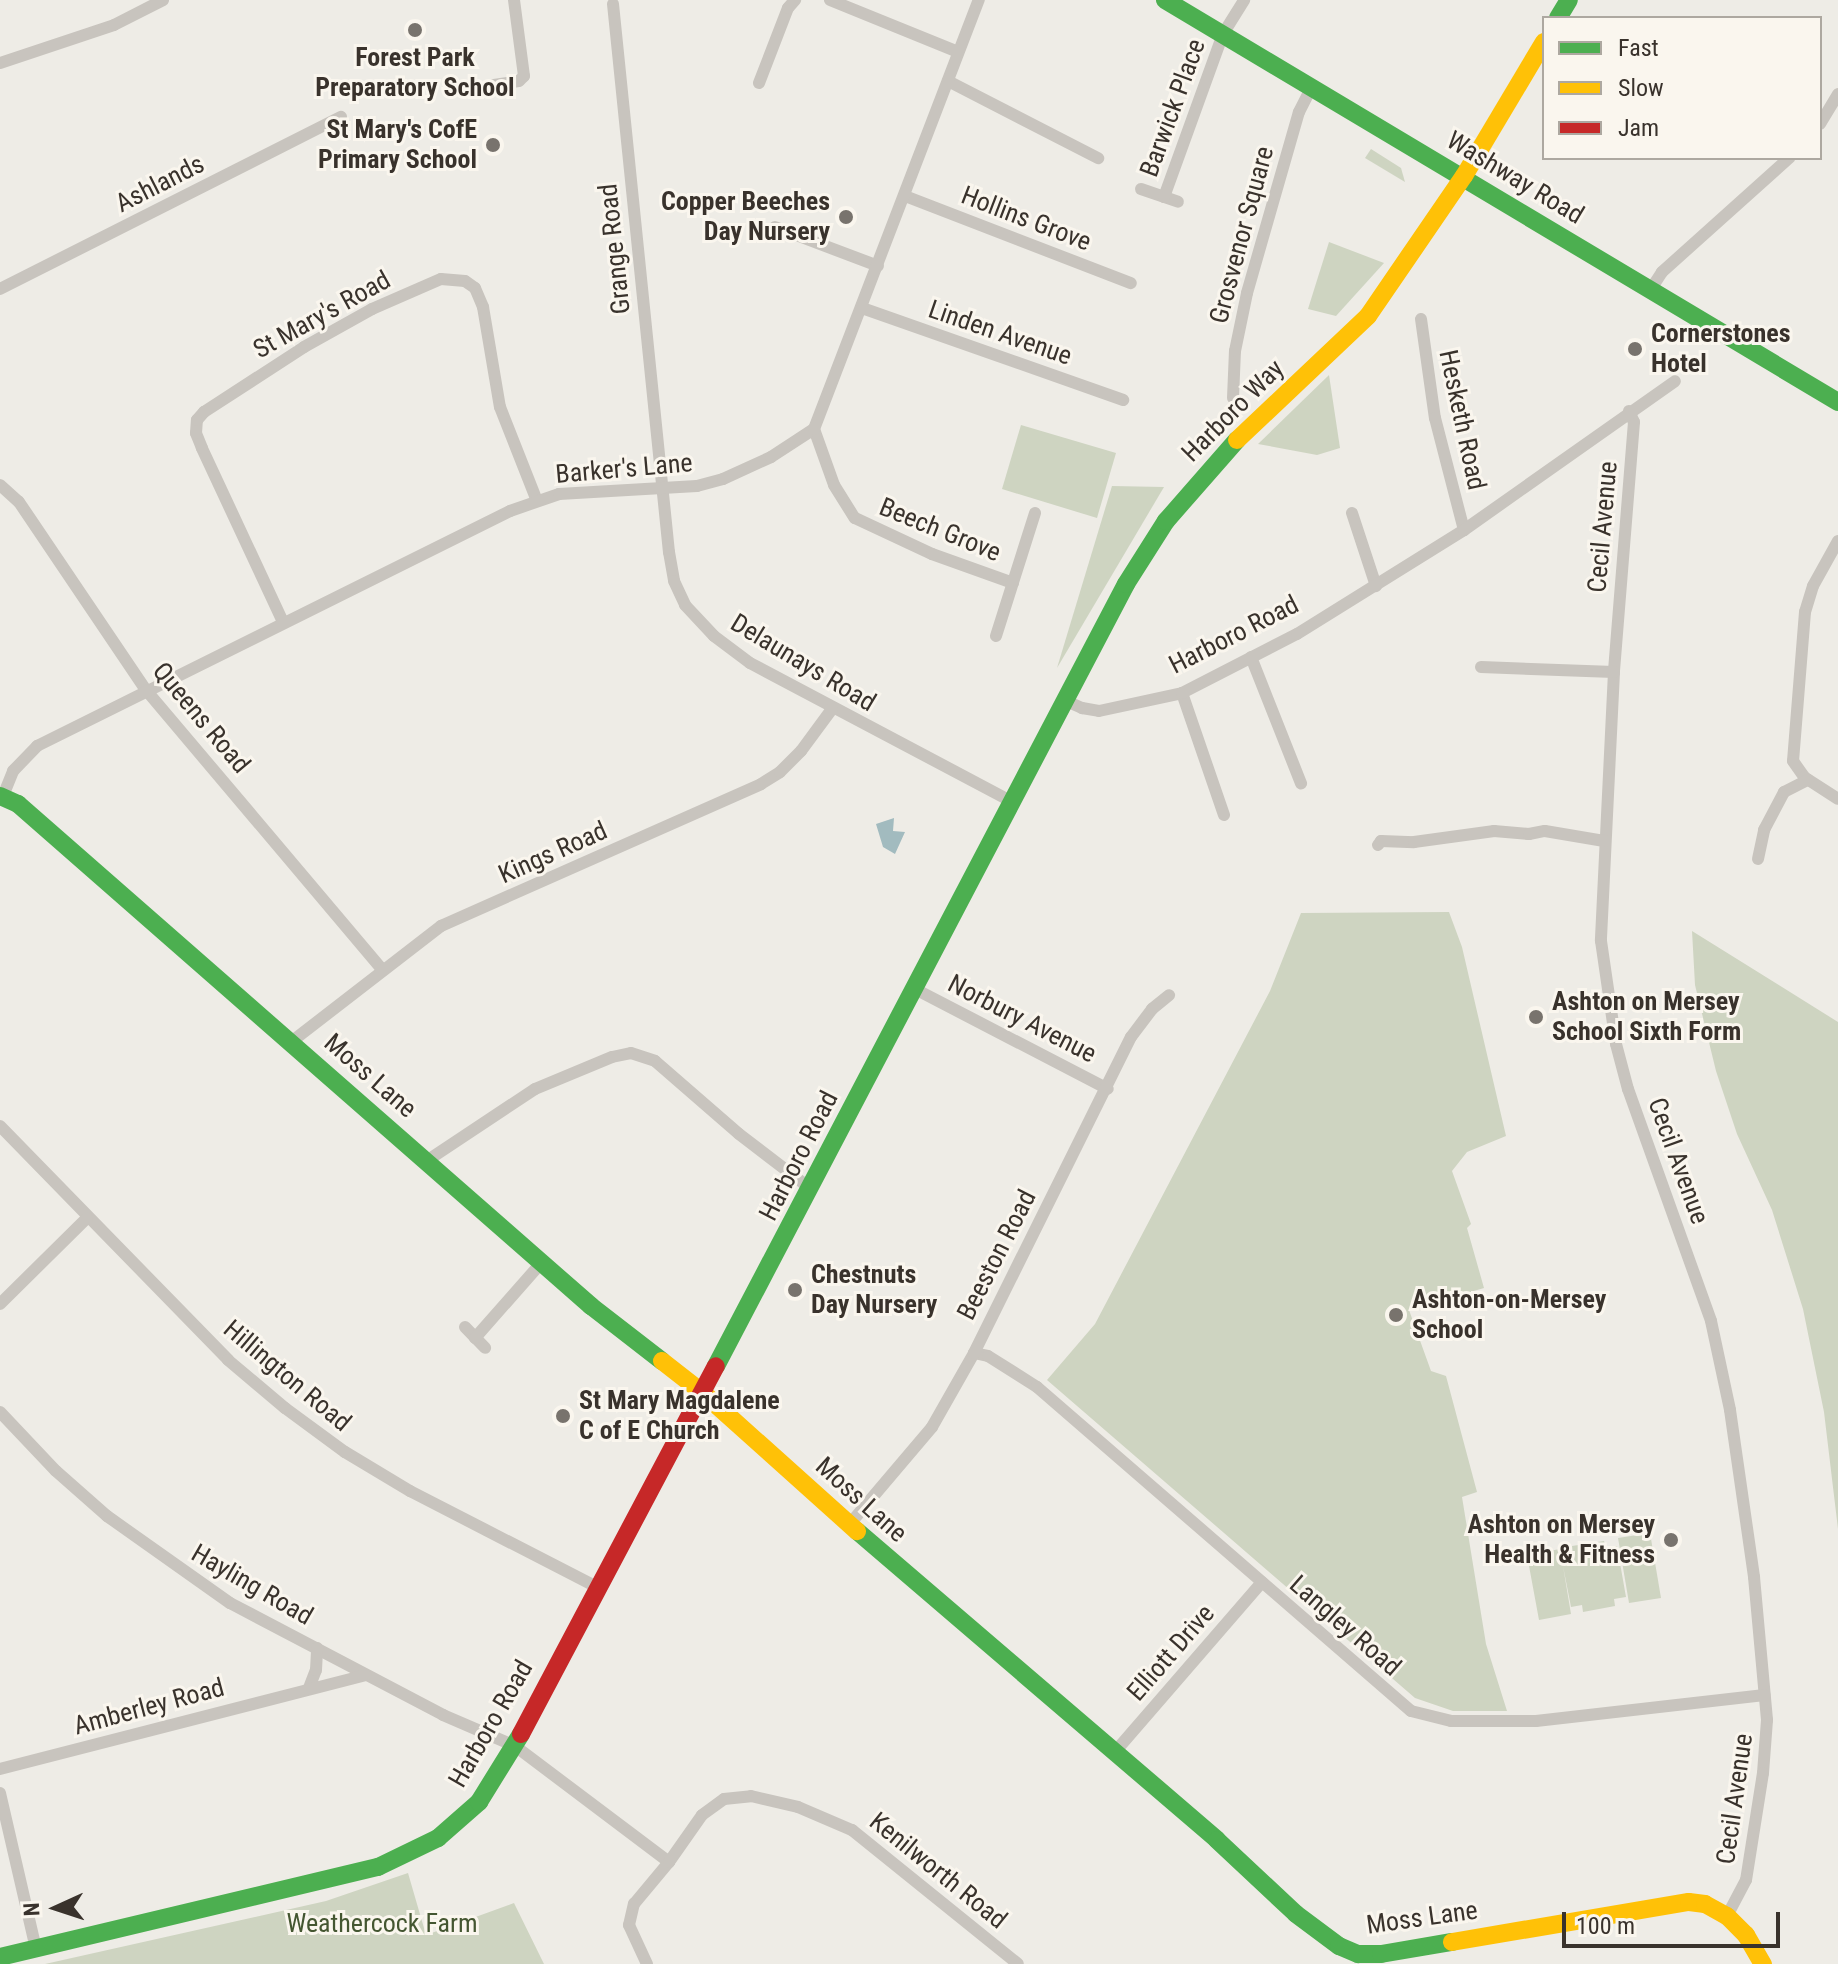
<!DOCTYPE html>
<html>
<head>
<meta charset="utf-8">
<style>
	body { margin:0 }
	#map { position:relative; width:1838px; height:1964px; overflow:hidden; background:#eeece6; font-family:"Roboto Condensed",sans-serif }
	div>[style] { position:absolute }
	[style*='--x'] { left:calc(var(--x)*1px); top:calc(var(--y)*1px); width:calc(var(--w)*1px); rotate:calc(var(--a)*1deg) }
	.green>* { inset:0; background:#ced4c1 }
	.water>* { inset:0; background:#a2bbbf }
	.street>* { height:12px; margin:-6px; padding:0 6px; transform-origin:6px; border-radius:6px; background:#c8c4be }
	.fast>* { height:18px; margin:-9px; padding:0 9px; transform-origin:9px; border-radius:9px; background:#4caf50 }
	.slow>* { height:18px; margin:-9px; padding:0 9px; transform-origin:9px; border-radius:9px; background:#ffc107 }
	.jam>* { height:18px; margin:-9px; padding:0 9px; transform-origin:9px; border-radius:9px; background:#c62828 }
	.dots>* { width:22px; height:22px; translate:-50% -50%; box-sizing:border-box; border:4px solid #faf6ee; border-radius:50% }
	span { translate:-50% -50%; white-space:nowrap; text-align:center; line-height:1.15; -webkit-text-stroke:6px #faf6ee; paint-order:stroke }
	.poi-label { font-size:26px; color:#39322c; font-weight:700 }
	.right { translate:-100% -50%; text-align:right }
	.left { translate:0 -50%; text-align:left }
	.street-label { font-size:26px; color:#39322c }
	.park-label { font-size:26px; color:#445631 }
	.legend { position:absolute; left:1542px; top:16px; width:280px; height:144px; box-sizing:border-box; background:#faf6ee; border:2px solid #ada8a0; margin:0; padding:10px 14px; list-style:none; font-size:24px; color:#39322c }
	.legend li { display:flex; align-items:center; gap:16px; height:40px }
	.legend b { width:40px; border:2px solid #ada8a0 }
	.north { position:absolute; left:16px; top:1868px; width:80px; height:80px; -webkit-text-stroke:6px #faf6ee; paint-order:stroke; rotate:267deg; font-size:22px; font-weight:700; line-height:32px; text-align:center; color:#39322c }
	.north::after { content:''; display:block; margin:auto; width:28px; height:36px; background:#39322c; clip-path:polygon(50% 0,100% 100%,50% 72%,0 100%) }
	.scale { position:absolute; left:1562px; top:1912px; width:218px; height:36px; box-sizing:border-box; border:4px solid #39322c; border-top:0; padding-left:10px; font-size:24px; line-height:28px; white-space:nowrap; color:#39322c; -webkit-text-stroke:6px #faf6ee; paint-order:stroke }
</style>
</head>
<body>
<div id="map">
	<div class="green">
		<div style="clip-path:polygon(1371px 149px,1401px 168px,1405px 182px,1365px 158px)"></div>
		<div style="clip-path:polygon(1329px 242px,1384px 263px,1336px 316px,1308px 309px)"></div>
		<div style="clip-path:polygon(1329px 375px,1340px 448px,1317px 455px,1258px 444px)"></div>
		<div style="clip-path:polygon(1021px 425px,1116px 453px,1097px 518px,1002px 489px)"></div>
		<div style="clip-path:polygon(1112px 486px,1164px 487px,1057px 668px)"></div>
		<div style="clip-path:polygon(1449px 912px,1462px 947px,1506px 1136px,1467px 1152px,1452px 1171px,1471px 1224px,1467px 1228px,1484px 1288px,1409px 1310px,1431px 1371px,1446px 1376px,1477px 1492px,1462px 1497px,1486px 1644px,1507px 1711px,1453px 1711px,1415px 1698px,1047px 1380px,1095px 1324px,1270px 991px,1301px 913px)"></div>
		<div style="clip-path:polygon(1692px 931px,1838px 1022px,1838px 1529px,1824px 1412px,1803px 1309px,1772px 1210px,1737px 1134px,1716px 1071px,1695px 985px)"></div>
		<div style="clip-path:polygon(1650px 1533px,1661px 1598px,1629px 1603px,1618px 1538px)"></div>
		<div style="clip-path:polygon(1604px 1541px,1606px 1548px,1617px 1546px,1626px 1597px,1614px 1599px,1615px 1606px,1583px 1612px,1582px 1605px,1571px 1607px,1563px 1566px,1571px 1614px,1539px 1620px,1527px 1555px,1560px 1549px,1561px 1556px,1573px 1554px,1572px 1546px)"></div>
		<div style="clip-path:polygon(408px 1873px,426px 1935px,514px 1903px,544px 1964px,45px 1964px,326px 1901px)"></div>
	</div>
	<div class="water">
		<div style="clip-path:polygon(894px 818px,893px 831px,905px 832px,895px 854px,883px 847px,876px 824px)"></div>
	</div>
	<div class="street">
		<div style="--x:830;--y:0;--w:138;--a:22.1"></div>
		<div style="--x:613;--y:4;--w:551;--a:84.17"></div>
		<div style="--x:669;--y:552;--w:29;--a:80"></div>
		<div style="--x:674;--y:581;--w:26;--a:65"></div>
		<div style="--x:685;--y:605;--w:42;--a:46.9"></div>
		<div style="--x:714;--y:636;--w:45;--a:36.9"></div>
		<div style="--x:750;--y:663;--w:297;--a:27.9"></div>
		<div style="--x:0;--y:63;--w:120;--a:-18.4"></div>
		<div style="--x:114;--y:25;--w:55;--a:-27"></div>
		<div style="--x:948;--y:81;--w:169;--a:27.2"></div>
		<div style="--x:759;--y:83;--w:80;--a:-68.9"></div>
		<div style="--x:788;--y:8;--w:11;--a:-49"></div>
		<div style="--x:494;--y:85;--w:25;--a:-9"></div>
		<div style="--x:519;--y:81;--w:7;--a:-45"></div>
		<div style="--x:524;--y:76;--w:77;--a:-97.5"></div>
		<div style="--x:1820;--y:124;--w:35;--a:-59"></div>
		<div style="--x:1141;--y:189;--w:39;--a:19"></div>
		<div style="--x:905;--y:196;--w:242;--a:21.1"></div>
		<div style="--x:1164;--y:197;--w:173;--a:-70.1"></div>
		<div style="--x:1223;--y:34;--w:40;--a:-58"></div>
		<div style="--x:775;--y:227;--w:110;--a:20.7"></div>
		<div style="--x:0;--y:289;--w:382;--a:-26.8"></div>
		<div style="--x:1651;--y:289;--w:20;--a:-57"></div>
		<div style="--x:1662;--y:272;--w:171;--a:-41.9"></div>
		<div style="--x:862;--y:308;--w:277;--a:19.4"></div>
		<div style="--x:1421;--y:319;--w:100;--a:82"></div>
		<div style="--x:1435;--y:418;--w:116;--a:75.5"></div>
		<div style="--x:1233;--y:398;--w:47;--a:-87.6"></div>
		<div style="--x:1235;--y:351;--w:59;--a:-78.3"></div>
		<div style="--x:1247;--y:293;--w:188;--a:-74"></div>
		<div style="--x:1299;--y:112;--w:28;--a:-63"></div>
		<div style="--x:1629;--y:411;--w:12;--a:66"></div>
		<div style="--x:1634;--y:422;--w:251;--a:94.6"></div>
		<div style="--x:1614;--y:672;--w:269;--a:92.8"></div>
		<div style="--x:1601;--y:941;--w:104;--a:81.7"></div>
		<div style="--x:1616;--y:1044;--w:47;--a:75.1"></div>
		<div style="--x:1628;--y:1089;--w:246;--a:70.3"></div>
		<div style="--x:1711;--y:1321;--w:91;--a:77.9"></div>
		<div style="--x:1730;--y:1410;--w:169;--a:81.8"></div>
		<div style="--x:1754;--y:1577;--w:144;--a:84.8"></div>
		<div style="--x:1767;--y:1720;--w:53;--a:94.3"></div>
		<div style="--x:1763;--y:1773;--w:108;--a:99"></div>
		<div style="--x:1746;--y:1880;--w:41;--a:117.8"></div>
		<div style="--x:814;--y:429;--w:59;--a:70.3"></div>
		<div style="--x:834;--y:485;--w:39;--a:58"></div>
		<div style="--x:855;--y:518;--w:85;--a:25.1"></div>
		<div style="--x:932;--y:554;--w:86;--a:19.7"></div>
		<div style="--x:0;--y:485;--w:25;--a:42"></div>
		<div style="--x:19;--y:502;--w:227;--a:56"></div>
		<div style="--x:146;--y:690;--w:365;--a:49.8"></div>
		<div style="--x:1352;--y:513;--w:77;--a:71.8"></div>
		<div style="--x:1838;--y:541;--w:51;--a:119.1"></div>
		<div style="--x:1813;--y:586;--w:27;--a:107"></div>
		<div style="--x:1805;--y:612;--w:149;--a:94.6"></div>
		<div style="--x:1793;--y:761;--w:19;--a:55"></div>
		<div style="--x:1804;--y:777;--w:40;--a:32.9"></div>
		<div style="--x:283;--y:622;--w:192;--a:-115"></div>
		<div style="--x:202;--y:448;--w:16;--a:-112"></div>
		<div style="--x:196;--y:433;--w:13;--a:-86"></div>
		<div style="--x:197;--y:420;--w:11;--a:-49"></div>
		<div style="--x:204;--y:412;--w:119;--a:-33"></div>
		<div style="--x:304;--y:347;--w:78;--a:-29.2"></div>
		<div style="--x:372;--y:309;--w:75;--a:-23.5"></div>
		<div style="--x:441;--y:279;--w:24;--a:5"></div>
		<div style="--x:465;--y:281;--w:12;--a:35"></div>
		<div style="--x:475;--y:288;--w:21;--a:67"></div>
		<div style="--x:483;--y:307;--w:101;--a:80.4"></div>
		<div style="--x:500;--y:407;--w:101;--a:68.5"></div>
		<div style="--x:996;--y:636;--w:129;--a:-72.4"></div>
		<div style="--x:1251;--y:657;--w:136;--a:68.4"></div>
		<div style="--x:1481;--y:667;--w:133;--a:2.2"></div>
		<div style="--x:1182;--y:693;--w:129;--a:71"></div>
		<div style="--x:1064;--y:700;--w:20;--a:24"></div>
		<div style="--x:1082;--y:708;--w:17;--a:10"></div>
		<div style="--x:1099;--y:711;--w:85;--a:-12.2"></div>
		<div style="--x:1182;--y:693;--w:129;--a:-27.2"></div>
		<div style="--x:1297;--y:634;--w:197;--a:-31.9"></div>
		<div style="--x:1464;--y:530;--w:258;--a:-35.2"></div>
		<div style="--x:3;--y:796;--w:27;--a:-68"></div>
		<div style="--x:13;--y:771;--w:35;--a:-46"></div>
		<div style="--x:37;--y:746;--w:528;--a:-26.42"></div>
		<div style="--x:510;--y:511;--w:52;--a:-19.1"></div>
		<div style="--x:559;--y:494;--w:138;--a:-3.3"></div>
		<div style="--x:697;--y:486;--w:27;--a:-15"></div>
		<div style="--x:723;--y:479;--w:53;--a:-24.6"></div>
		<div style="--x:771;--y:457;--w:51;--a:-33.1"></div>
		<div style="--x:814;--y:429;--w:460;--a:-69"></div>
		<div style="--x:1378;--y:845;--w:5;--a:-53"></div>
		<div style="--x:1381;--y:841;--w:33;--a:2"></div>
		<div style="--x:1414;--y:842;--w:81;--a:-7.8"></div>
		<div style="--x:1494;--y:831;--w:35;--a:5"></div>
		<div style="--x:1529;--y:834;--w:16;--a:-11"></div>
		<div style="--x:1545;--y:831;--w:60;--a:9.6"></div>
		<div style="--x:1758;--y:859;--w:30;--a:-78"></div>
		<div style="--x:1764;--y:830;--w:43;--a:-62.2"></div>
		<div style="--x:1784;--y:792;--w:27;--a:-27"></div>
		<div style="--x:915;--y:989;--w:217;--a:27.4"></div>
		<div style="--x:291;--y:1042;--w:190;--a:-37.7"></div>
		<div style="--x:441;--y:926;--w:350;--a:-23.9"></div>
		<div style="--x:761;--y:784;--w:22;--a:-32"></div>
		<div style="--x:780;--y:772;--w:30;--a:-45"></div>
		<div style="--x:801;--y:751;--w:52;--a:-53.6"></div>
		<div style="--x:0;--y:1126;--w:327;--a:45.7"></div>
		<div style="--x:228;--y:1360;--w:75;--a:40.1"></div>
		<div style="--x:285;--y:1408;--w:74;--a:36.3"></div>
		<div style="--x:345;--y:1452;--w:76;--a:31"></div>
		<div style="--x:410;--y:1491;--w:212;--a:27.2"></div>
		<div style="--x:428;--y:1160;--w:128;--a:-33.6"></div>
		<div style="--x:535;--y:1089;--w:83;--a:-22.6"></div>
		<div style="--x:612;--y:1057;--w:19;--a:-12"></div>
		<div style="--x:631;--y:1053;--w:25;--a:18"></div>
		<div style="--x:655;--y:1061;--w:111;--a:41"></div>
		<div style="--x:739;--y:1134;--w:91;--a:37.4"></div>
		<div style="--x:0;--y:1304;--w:122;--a:-44.7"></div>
		<div style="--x:465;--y:1327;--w:29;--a:46"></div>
		<div style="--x:475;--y:1338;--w:101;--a:-48.6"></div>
		<div style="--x:974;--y:1353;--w:14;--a:12"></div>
		<div style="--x:988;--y:1356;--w:58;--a:32.3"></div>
		<div style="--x:1037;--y:1387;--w:495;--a:40.9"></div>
		<div style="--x:1411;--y:1711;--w:41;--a:14"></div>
		<div style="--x:1451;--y:1721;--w:85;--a:0"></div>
		<div style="--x:1536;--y:1721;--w:230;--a:-6.5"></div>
		<div style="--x:0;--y:1412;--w:81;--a:46.5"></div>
		<div style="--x:56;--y:1471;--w:68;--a:41.4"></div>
		<div style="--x:107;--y:1516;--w:151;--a:35.3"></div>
		<div style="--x:230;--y:1603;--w:241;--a:27.7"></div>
		<div style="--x:443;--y:1715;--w:78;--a:23.3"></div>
		<div style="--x:515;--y:1746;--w:193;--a:37"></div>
		<div style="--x:849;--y:1525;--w:128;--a:-49.7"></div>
		<div style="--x:932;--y:1427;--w:85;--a:-60.4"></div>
		<div style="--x:974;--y:1353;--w:353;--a:-63.6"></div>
		<div style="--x:1131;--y:1037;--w:35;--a:-53"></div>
		<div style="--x:1152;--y:1009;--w:22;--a:-39"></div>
		<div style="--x:309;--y:1688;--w:19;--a:-69"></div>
		<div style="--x:316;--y:1670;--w:22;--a:-87"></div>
		<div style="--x:1114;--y:1753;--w:226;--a:-49.1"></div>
		<div style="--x:0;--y:1769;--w:377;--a:-14.4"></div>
		<div style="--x:0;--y:1793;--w:160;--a:77"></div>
		<div style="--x:647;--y:1964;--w:43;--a:-114.8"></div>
		<div style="--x:629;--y:1925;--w:22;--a:-77"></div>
		<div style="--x:634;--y:1904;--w:55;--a:-50.2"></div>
		<div style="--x:669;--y:1862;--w:57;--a:-54.9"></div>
		<div style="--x:702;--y:1815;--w:27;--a:-36"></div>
		<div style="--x:724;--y:1799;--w:27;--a:-6"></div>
		<div style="--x:751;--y:1796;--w:48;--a:13.2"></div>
		<div style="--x:798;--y:1807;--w:59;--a:23.1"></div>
		<div style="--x:852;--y:1830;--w:213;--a:38.9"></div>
	</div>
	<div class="fast">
		<div style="--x:1165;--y:0;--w:784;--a:30.85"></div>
		<div style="--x:1558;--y:18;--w:21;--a:-59"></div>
		<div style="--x:0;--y:796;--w:20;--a:24"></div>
		<div style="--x:18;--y:804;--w:762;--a:41.22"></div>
		<div style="--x:591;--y:1306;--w:90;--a:37.8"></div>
		<div style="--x:716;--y:1366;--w:883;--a:-62.33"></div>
		<div style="--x:1126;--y:584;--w:75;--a:-57.6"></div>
		<div style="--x:1166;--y:521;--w:108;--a:-48.8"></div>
		<div style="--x:857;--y:1531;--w:474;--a:40.6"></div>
		<div style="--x:1217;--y:1840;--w:108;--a:43.1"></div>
		<div style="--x:1296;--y:1914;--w:54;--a:36.7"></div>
		<div style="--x:1339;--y:1946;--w:21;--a:23"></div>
		<div style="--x:1358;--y:1954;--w:23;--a:0"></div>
		<div style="--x:1381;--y:1954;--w:72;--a:-9.6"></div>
		<div style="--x:0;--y:1957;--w:389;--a:-13.4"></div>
		<div style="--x:378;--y:1867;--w:67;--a:-25.8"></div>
		<div style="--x:438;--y:1838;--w:55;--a:-41.3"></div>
		<div style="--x:479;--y:1802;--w:80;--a:-58.3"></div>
	</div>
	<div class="slow">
		<div style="--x:1237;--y:440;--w:180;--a:-43.4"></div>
		<div style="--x:1368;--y:316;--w:170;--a:-55.6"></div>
		<div style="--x:1464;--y:176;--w:156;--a:-59.2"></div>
		<div style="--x:662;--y:1361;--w:52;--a:38"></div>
		<div style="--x:703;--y:1393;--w:207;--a:41.9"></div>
		<div style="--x:1452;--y:1942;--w:240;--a:-9.6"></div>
		<div style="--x:1689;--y:1902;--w:16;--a:7"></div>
		<div style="--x:1705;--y:1904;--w:25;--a:29"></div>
		<div style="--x:1727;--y:1916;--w:27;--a:45"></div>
		<div style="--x:1746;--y:1935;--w:34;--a:60"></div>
	</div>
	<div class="jam">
		<div style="--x:521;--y:1734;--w:416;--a:-62.1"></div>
	</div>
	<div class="dots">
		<div style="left:415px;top:30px;background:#78736d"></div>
		<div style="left:493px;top:145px;background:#78736d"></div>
		<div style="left:846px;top:217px;background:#78736d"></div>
		<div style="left:1635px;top:349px;background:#78736d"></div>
		<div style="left:1536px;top:1017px;background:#78736d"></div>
		<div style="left:795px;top:1290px;background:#78736d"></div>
		<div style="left:1396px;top:1315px;background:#78736d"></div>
		<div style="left:563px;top:1416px;background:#78736d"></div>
		<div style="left:1671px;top:1540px;background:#78736d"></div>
	</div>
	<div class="poi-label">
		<span style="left:415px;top:73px">Forest Park<br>Preparatory School</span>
		<span class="right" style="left:477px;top:145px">St Mary's CofE<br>Primary School</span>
		<span class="right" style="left:830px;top:217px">Copper Beeches<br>Day Nursery</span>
		<span class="left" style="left:1651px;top:349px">Cornerstones<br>Hotel</span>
		<span class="left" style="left:1552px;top:1017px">Ashton on Mersey<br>School Sixth Form</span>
		<span class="left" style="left:811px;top:1290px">Chestnuts<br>Day Nursery</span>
		<span class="left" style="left:1412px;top:1315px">Ashton-on-Mersey<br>School</span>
		<span class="left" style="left:579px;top:1416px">St Mary Magdalene<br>C of E Church</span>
		<span class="right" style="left:1655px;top:1540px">Ashton on Mersey<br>Health &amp; Fitness</span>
	</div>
	<div class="street-label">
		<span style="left:1173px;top:108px;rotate:-70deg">Barwick Place</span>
		<span style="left:1515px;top:178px;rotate:31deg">Washway Road</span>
		<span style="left:160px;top:184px;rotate:-27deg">Ashlands</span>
		<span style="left:1026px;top:219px;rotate:21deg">Hollins Grove</span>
		<span style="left:1242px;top:235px;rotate:-75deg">Grosvenor Square</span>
		<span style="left:615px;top:249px;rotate:-96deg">Grange Road</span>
		<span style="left:322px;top:315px;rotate:-29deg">St Mary's Road</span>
		<span style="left:1000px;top:333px;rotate:19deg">Linden Avenue</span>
		<span style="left:1233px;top:411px;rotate:-45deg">Harboro Way</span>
		<span style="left:1462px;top:420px;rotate:78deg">Hesketh Road</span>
		<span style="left:624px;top:469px;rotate:-5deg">Barker's Lane</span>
		<span style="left:1603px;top:527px;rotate:-85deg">Cecil Avenue</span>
		<span style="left:940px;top:530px;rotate:22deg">Beech Grove</span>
		<span style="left:1234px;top:635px;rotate:-27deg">Harboro Road</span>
		<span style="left:803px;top:663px;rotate:31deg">Delaunays Road</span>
		<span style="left:201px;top:718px;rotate:50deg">Queens Road</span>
		<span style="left:553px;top:853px;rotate:-24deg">Kings Road</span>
		<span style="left:1022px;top:1019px;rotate:27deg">Norbury Avenue</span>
		<span style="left:370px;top:1076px;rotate:41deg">Moss Lane</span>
		<span style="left:799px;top:1156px;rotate:-63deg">Harboro Road</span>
		<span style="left:1678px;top:1161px;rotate:70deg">Cecil Avenue</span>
		<span style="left:997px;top:1255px;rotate:-63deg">Beeston Road</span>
		<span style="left:287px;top:1376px;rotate:40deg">Hillington Road</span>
		<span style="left:861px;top:1500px;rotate:42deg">Moss Lane</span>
		<span style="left:252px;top:1585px;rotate:30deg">Hayling Road</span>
		<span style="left:1345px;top:1626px;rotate:41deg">Langley Road</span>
		<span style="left:1171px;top:1653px;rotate:-49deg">Elliott Drive</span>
		<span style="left:149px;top:1707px;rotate:-15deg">Amberley Road</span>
		<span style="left:491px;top:1724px;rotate:-60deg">Harboro Road</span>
		<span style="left:1735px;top:1799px;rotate:-82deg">Cecil Avenue</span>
		<span style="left:938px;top:1871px;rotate:39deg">Kenilworth Road</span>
		<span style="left:1422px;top:1918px;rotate:-8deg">Moss Lane</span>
	</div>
	<div class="park-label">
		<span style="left:382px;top:1924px">Weathercock Farm</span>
	</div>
	<ul class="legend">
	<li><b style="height:10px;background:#4caf50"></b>Fast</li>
	<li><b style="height:10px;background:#ffc107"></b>Slow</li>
	<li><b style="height:10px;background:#c62828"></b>Jam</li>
	</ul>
	<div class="north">N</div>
	<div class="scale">100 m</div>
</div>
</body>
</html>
